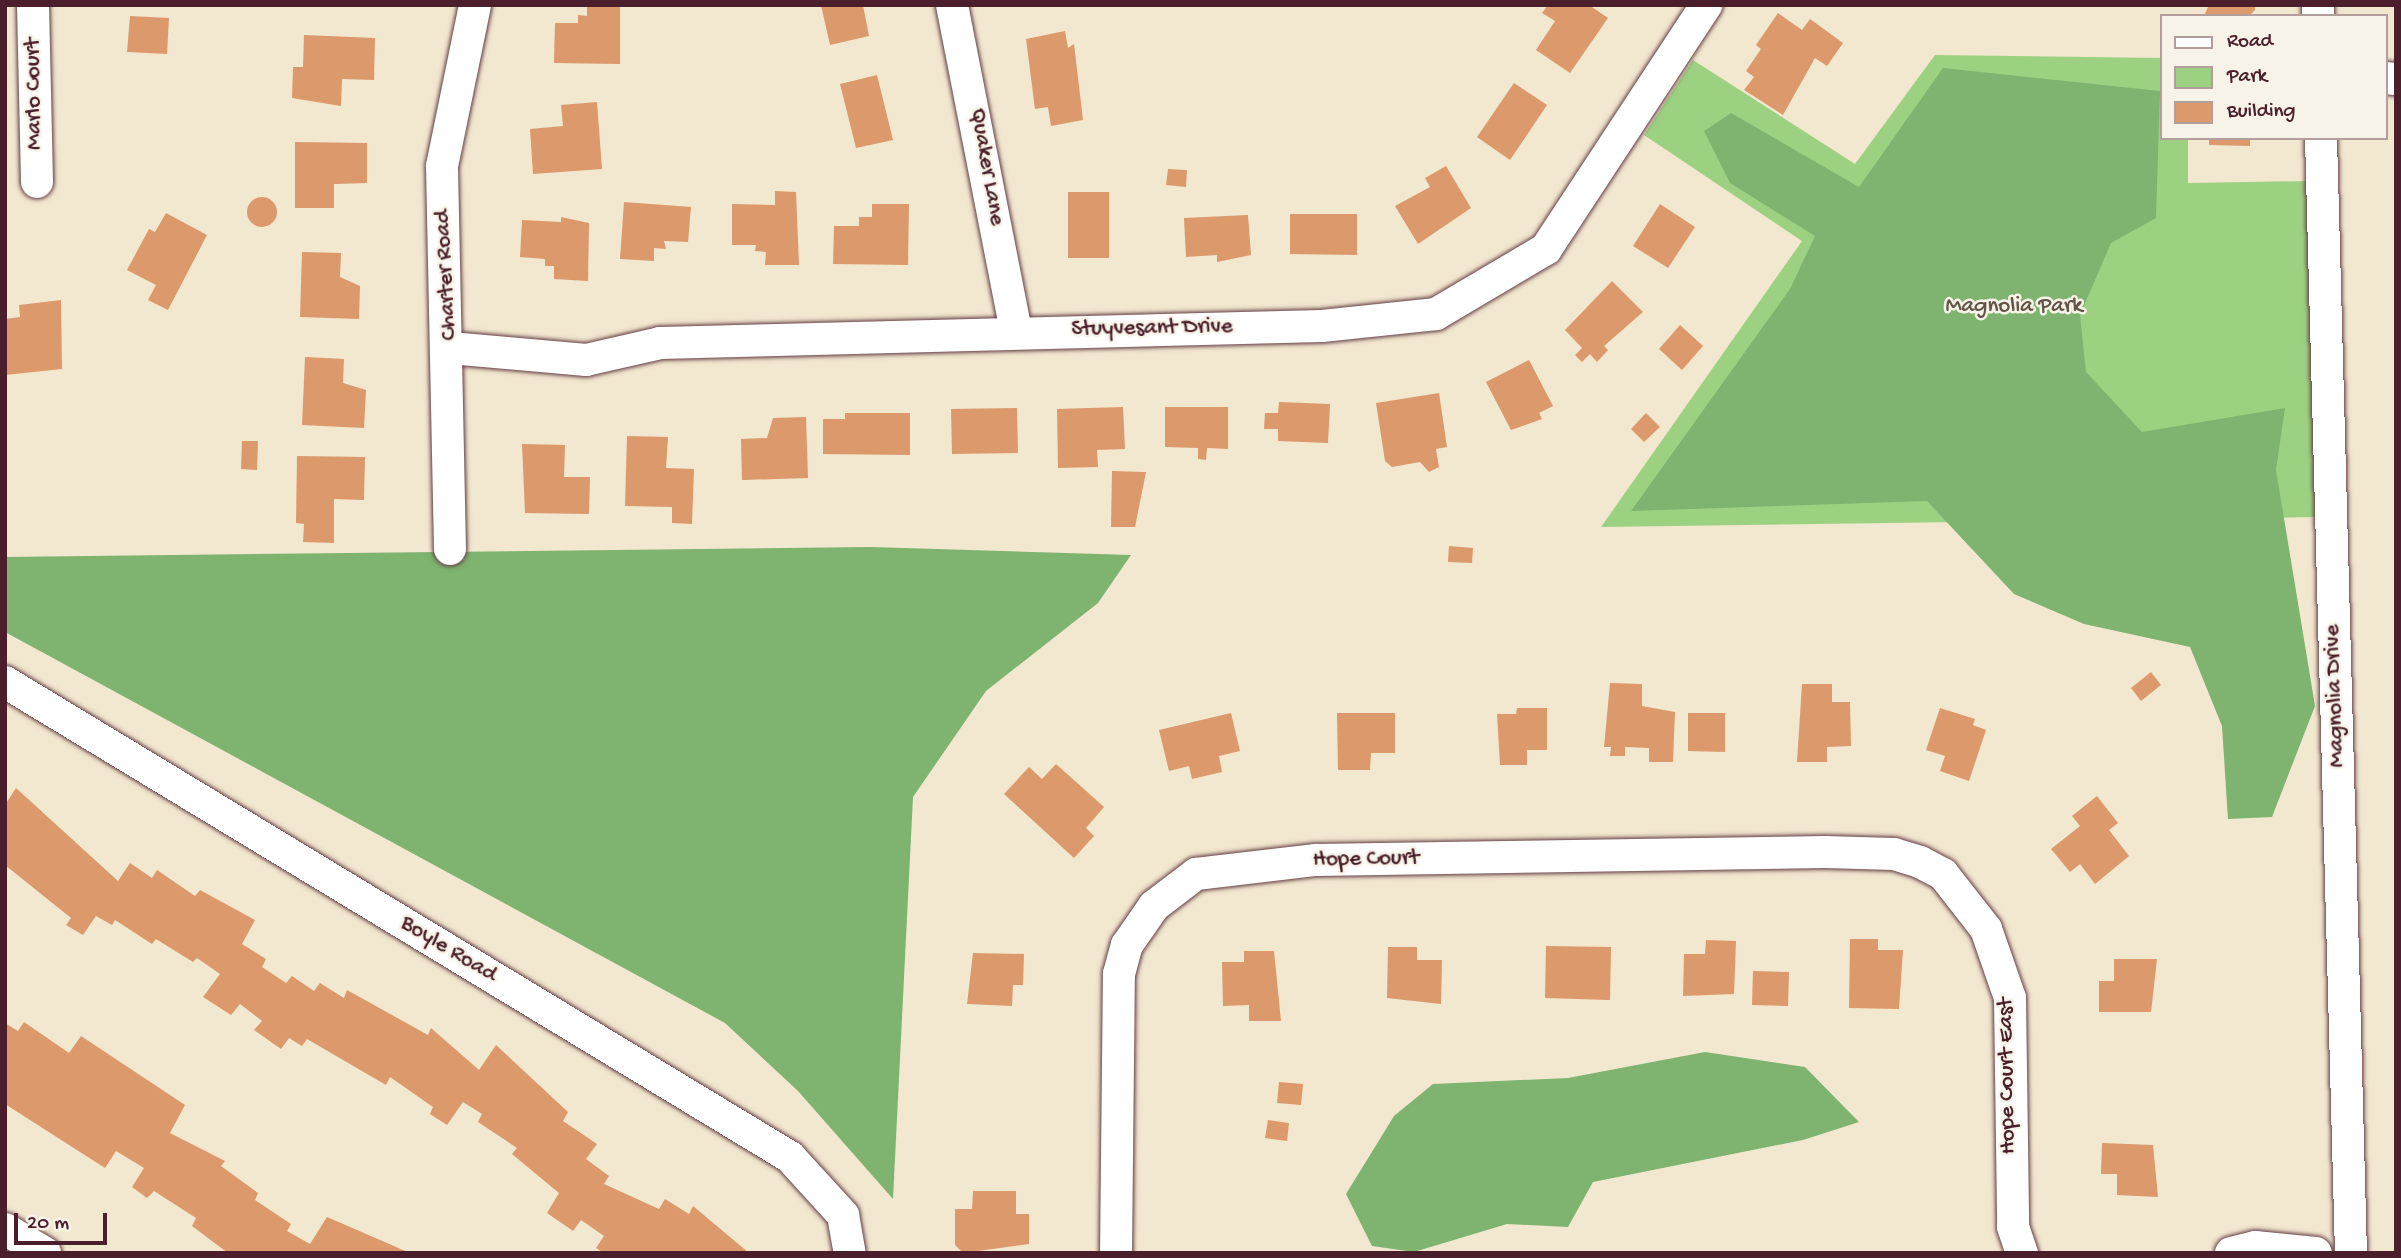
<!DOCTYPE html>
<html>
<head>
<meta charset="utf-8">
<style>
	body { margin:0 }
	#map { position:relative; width:2401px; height:1258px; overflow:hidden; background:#f2e7cf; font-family:"Gochi Hand",sans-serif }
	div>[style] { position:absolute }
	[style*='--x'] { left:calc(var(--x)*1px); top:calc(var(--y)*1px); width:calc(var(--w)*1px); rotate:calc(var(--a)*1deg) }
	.green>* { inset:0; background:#9dd182 }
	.forest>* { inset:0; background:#7eb370 }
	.building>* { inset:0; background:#dc996b }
	.round { border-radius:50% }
	.roads { filter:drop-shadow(0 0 2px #633d44) drop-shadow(0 0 2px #633d44) }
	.minor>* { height:32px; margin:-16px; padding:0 16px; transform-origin:16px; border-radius:16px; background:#fff }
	span { translate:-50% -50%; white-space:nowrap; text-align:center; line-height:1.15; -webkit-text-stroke:5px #f7f3e8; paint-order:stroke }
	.street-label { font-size:23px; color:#4a1f2b }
	.park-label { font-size:23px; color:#635445 }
	.frame { position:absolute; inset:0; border:7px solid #4a1f2b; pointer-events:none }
	.legend { position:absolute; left:2160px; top:14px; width:228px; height:126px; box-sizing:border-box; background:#f7f3e8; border:2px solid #b29e9c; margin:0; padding:9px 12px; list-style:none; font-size:21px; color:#4a1f2b }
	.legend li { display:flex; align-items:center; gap:14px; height:35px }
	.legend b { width:35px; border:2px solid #b29e9c }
	.scale { position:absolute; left:14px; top:1213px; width:93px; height:32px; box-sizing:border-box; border:4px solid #4a1f2b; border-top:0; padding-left:9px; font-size:21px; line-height:24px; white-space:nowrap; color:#4a1f2b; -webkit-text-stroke:5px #f7f3e8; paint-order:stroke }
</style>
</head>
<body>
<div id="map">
	<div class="green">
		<div style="clip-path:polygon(1935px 55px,2161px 58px,2161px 138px,2188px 138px,2188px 183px,2311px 181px,2319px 517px,1601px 527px,1802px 241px,1644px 135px,1693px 60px,1855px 164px)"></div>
	</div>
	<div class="forest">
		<div style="clip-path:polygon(1943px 68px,2160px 91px,2156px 218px,2111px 243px,2080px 315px,2086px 372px,2142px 432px,2285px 408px,2276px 470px,2315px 706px,2272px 817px,2228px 819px,2222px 726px,2190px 647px,2084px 624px,2014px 594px,1927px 501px,1631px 511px,1790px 289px,1815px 236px,1730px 183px,1704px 131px,1731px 113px,1859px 187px)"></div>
		<div style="clip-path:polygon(871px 547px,1131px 555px,1098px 603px,986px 691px,913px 797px,893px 1199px,798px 1091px,725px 1023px,5px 632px,5px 557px)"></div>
		<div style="clip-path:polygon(1705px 1052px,1805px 1067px,1859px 1122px,1803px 1140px,1593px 1182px,1568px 1227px,1507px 1224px,1414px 1252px,1372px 1246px,1346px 1194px,1394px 1116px,1433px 1084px,1568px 1078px)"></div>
	</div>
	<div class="building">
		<div style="clip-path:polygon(587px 5px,620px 5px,620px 64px,554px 63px,555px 23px,578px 23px,578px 15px,587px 16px)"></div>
		<div style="clip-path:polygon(821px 5px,863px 5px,869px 36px,830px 45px)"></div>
		<div style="clip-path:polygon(1548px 5px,1589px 5px,1608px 18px,1570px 73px,1536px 50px,1555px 21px,1542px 13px)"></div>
		<div style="clip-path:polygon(2209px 5px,2255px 5px,2255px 10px,2249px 16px,2204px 16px)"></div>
		<div style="clip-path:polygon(1778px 13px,1802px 30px,1810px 19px,1843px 43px,1827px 66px,1815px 58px,1783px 115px,1744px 90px,1754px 77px,1746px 71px,1761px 49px,1756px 45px)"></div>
		<div style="clip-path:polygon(130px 16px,169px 18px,167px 54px,127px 52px)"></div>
		<div style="clip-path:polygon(1065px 31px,1068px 48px,1074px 44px,1083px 120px,1051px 126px,1048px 107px,1035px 109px,1026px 39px)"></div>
		<div style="clip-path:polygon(304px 35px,375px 38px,374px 80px,342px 79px,341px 106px,292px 98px,293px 67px,303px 67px)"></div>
		<div style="clip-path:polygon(877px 75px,893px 140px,856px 148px,840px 84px)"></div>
		<div style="clip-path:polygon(1514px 83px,1547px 105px,1510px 160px,1477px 137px)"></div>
		<div style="clip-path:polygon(597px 102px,602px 169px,533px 174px,530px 129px,563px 126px,561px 105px)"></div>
		<div style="clip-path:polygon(2209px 138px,2250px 138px,2250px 146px,2209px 145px)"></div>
		<div style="clip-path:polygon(295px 142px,367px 143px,367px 183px,334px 184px,334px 208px,295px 208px)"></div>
		<div style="clip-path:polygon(1446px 166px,1471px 208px,1418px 244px,1395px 206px,1430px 187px,1425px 178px)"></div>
		<div style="clip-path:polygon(1168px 169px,1187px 170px,1186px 187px,1166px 185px)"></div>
		<div style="clip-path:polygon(775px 191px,796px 192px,799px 265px,765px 265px,766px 252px,755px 251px,756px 245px,732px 245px,732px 204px,775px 205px)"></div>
		<div style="clip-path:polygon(1068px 192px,1109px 192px,1109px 258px,1068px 258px)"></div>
		<div class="round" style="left:247px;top:197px;width:30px;height:30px"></div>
		<div style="clip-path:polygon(624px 202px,691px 207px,688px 242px,664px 241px,666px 249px,654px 248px,654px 261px,620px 259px)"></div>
		<div style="clip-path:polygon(872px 204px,909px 204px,908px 265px,833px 264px,834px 226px,859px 226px,859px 217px,872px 217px)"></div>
		<div style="clip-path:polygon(1660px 204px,1695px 227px,1668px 268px,1633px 246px)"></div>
		<div style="clip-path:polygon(166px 213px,207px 235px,168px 310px,148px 300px,156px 285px,127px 270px,149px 229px,155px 232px)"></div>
		<div style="clip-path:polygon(1290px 214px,1357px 214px,1357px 255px,1290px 254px)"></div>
		<div style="clip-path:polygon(1248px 215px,1251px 255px,1217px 262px,1217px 255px,1186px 257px,1184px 218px)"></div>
		<div style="clip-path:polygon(561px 217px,589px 223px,588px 281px,554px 279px,554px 266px,545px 266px,545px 259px,520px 257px,522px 220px,561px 222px)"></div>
		<div style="clip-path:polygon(302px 252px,341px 253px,340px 277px,360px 286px,359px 319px,300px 317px)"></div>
		<div style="clip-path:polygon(1612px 281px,1643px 312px,1604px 346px,1608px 350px,1597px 362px,1590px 354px,1582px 362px,1575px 355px,1582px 348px,1565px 330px)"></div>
		<div style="clip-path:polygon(61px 300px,62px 369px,5px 375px,5px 319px,20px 317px,19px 305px)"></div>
		<div style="clip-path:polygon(1680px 325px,1703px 346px,1682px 370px,1659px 349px)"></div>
		<div style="clip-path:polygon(305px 357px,344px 359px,343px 383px,366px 390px,364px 428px,302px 425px)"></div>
		<div style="clip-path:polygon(1529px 360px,1553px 406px,1539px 413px,1542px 419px,1511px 430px,1486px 382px)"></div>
		<div style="clip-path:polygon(1439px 393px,1447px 447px,1436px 449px,1439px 467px,1429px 472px,1420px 462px,1392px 467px,1385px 461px,1376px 403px)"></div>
		<div style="clip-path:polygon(1279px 402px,1330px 404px,1328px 443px,1278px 441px,1278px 429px,1264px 429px,1265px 413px,1278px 413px)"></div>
		<div style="clip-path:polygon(1123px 407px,1125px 449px,1097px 450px,1098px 467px,1058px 468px,1057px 409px)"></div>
		<div style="clip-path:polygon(1165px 407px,1228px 407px,1228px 449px,1207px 448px,1206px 460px,1198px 459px,1198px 448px,1165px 447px)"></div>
		<div style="clip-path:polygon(1017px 408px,1018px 453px,952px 454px,951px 409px)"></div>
		<div style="clip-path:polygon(845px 413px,910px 413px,910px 455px,823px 454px,823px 419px,845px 419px)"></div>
		<div style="clip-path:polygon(1646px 413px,1660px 427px,1644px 442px,1631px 429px)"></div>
		<div style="clip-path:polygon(806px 417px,808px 478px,742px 480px,741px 439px,767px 438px,773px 418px)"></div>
		<div style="clip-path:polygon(627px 436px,668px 437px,666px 468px,694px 469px,692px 524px,672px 523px,672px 507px,625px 506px)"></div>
		<div style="clip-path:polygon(242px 441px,258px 441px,257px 470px,241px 469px)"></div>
		<div style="clip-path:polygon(522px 444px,565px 445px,564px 477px,590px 477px,589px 514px,525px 513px)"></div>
		<div style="clip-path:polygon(297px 456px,365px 457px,364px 500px,334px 499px,334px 543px,303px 542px,304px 524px,296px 523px)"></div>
		<div style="clip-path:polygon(1112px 471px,1146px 472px,1135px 527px,1111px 527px)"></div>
		<div style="clip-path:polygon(1449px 546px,1473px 548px,1472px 563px,1448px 562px)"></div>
		<div style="clip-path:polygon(2151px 672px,2161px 685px,2141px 701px,2131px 688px)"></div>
		<div style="clip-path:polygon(1610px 683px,1642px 684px,1642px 706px,1675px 712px,1673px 762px,1649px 762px,1649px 748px,1625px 747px,1625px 756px,1610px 756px,1611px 747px,1604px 747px)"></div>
		<div style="clip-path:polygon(1802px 684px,1832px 684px,1832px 702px,1850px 702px,1851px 746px,1827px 747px,1827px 762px,1797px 762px)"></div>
		<div style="clip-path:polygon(1517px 708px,1547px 708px,1547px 750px,1527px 750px,1527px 765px,1500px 765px,1497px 714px,1516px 714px)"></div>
		<div style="clip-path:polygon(1940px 708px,1975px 719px,1973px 725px,1986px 730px,1969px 781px,1940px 771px,1945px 756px,1926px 750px)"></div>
		<div style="clip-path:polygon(1231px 713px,1240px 751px,1219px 756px,1222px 772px,1192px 779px,1189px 766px,1169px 771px,1159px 730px)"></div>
		<div style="clip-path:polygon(1337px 713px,1395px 713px,1395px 753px,1371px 753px,1370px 770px,1338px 770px)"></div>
		<div style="clip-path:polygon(1688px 713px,1725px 713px,1725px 752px,1688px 751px)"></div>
		<div style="clip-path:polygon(1056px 764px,1104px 807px,1086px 828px,1094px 836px,1074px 858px,1004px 794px,1029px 767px,1042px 779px)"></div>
		<div style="clip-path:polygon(16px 788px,118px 881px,130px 863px,152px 878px,157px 870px,195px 896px,200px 890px,255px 920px,242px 944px,266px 959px,262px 967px,286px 983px,292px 976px,314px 991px,320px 983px,344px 998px,347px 990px,428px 1035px,431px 1028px,479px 1070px,496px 1045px,568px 1112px,563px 1121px,597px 1144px,586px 1159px,609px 1176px,604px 1184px,659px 1209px,665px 1199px,689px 1214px,693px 1206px,749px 1253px,604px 1253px,596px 1248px,604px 1236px,581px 1220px,573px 1231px,547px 1213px,559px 1193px,512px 1154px,517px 1148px,478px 1122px,482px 1114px,463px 1102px,447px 1125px,430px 1114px,433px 1107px,390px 1077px,386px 1085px,307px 1039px,302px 1046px,289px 1038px,281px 1049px,254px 1030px,262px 1021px,240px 1004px,231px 1015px,203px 997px,220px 974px,197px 958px,193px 962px,156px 939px,152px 944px,115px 920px,112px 925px,96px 916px,83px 935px,66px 925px,71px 918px,5px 865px,5px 805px)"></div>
		<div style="clip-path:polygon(2097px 796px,2118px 823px,2109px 830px,2129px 856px,2095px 884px,2080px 864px,2070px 872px,2051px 849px,2080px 826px,2072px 816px)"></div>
		<div style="clip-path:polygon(1850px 939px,1878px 939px,1878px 950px,1903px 950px,1899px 1009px,1849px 1008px)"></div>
		<div style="clip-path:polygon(1706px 940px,1736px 941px,1734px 994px,1683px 996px,1684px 954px,1705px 954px)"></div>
		<div style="clip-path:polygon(1546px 946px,1611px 947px,1610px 1000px,1545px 998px)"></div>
		<div style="clip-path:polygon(1388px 947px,1417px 947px,1417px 960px,1442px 960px,1441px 1004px,1387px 998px)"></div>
		<div style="clip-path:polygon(1244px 951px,1274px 951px,1281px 1021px,1249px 1021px,1249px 1005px,1223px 1006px,1222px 962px,1244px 962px)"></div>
		<div style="clip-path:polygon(973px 953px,1024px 954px,1023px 985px,1013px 985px,1012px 1006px,967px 1004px)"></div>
		<div style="clip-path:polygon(2114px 959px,2157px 959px,2151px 1012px,2099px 1012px,2099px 981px,2114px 981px)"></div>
		<div style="clip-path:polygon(1753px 971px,1789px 972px,1788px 1006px,1752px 1005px)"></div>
		<div style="clip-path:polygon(24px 1022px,69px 1053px,81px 1036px,185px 1105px,170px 1133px,225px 1161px,221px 1166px,258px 1193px,255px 1200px,291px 1224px,287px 1231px,310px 1244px,327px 1217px,410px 1253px,228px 1253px,192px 1226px,196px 1218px,154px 1191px,147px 1198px,132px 1187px,144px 1168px,116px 1151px,105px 1168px,5px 1104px,5px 1023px,18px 1031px)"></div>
		<div style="clip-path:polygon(1279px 1082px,1303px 1084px,1301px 1105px,1277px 1103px)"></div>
		<div style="clip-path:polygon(1268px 1120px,1289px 1123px,1287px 1141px,1265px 1138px)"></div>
		<div style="clip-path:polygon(2102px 1143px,2153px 1145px,2158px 1197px,2117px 1195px,2117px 1174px,2101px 1174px)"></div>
		<div style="clip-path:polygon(973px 1191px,1016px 1191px,1016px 1214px,1029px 1214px,1029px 1244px,963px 1253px,955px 1245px,955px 1209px,972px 1209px)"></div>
	</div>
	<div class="roads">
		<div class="minor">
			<div style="--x:33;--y:5;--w:177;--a:88.7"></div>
			<div style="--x:952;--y:5;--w:331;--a:78.9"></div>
			<div style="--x:2318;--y:5;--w:11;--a:90"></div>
			<div style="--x:2385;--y:78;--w:11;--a:5"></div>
			<div style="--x:2321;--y:138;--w:1115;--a:88.46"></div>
			<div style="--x:450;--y:348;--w:137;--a:5"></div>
			<div style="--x:586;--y:360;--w:76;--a:-12.9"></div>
			<div style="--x:660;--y:343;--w:662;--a:-1.47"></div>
			<div style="--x:1322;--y:326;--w:115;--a:-6"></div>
			<div style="--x:1436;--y:314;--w:128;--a:-30.6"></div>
			<div style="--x:1546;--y:249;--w:292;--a:-56.7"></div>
			<div style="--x:450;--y:549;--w:383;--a:-91.2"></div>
			<div style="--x:442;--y:166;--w:164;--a:-78.4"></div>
			<div style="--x:5;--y:682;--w:918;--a:31.18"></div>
			<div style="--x:790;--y:1157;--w:79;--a:47.6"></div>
			<div style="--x:843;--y:1215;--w:39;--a:80"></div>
			<div style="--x:5;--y:1229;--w:47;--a:31"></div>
			<div style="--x:1116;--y:1253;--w:279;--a:-89.4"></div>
			<div style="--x:1119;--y:974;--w:30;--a:-75"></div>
			<div style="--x:1127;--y:945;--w:47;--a:-55.3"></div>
			<div style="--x:1154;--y:906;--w:53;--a:-37.3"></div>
			<div style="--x:1196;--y:874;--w:121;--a:-6.7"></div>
			<div style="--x:1316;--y:860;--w:509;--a:-0.9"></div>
			<div style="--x:1825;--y:852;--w:69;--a:1.7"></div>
			<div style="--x:1894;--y:854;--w:27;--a:17"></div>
			<div style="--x:1920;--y:862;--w:26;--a:28"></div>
			<div style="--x:1943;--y:874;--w:70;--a:52"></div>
			<div style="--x:1986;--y:929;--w:73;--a:70.8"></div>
			<div style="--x:2010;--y:998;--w:229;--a:89.2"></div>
			<div style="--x:2013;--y:1227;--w:28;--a:71"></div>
			<div style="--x:2231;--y:1253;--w:25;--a:-14"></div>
			<div style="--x:2255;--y:1247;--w:61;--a:5.6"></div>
		</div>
	</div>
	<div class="street-label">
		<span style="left:35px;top:94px;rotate:-91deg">Marlo Court</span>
		<span style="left:986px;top:167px;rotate:80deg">Quaker Lane</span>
		<span style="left:447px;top:275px;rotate:-93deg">Charter Road</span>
		<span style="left:1152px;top:329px;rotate:-1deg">Stuyvesant Drive</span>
		<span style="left:2336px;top:696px;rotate:-92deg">Magnolia Drive</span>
		<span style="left:1366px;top:860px;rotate:-1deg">Hope Court</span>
		<span style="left:448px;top:950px;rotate:31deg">Boyle Road</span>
		<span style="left:2008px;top:1076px;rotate:-91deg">Hope Court East</span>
	</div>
	<div class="park-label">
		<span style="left:2014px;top:307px">Magnolia Park</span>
	</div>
	<div class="frame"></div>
	<ul class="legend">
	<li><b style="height:9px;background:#fff"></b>Road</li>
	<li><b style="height:19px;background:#9dd182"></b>Park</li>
	<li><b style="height:19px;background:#dc996b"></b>Building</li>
	</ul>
	<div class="scale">20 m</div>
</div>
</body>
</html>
